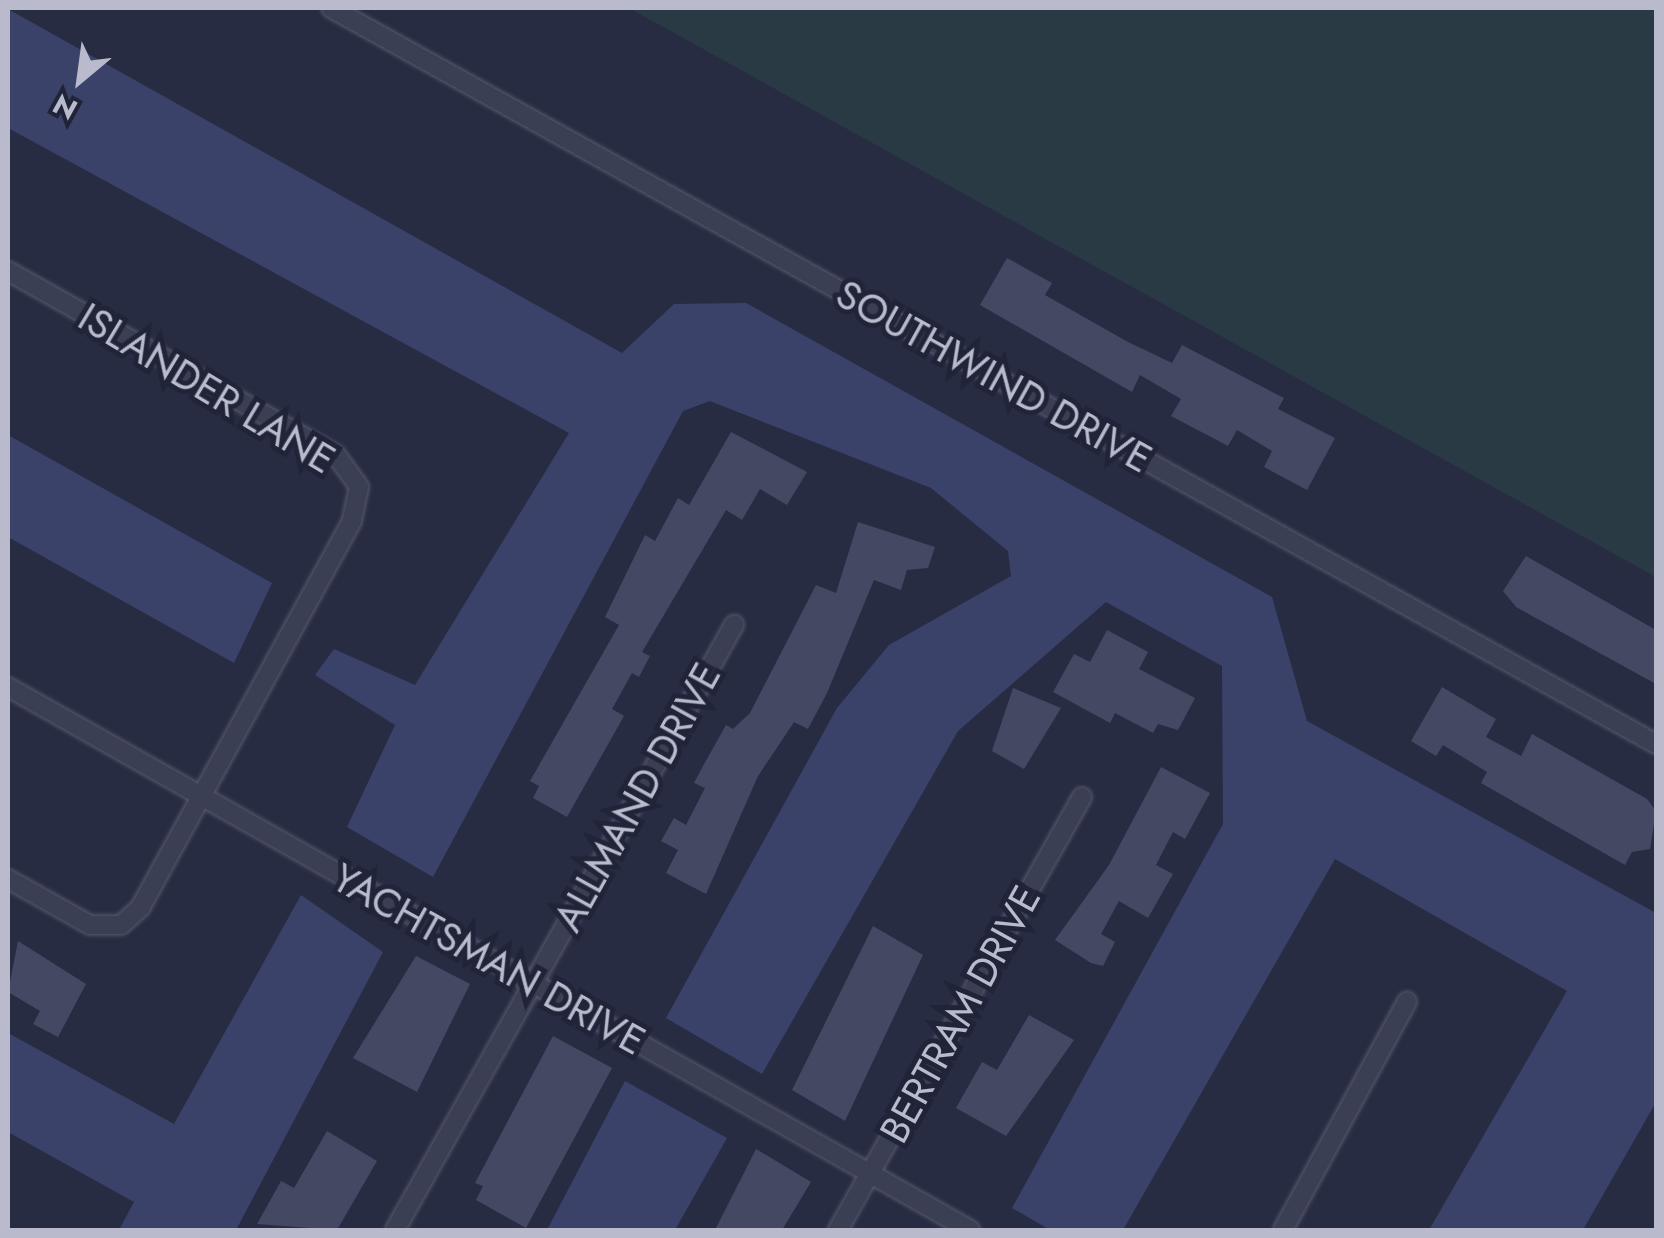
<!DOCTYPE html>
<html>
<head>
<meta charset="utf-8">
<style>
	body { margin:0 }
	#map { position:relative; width:1664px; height:1238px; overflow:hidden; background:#272c43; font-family:Jost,sans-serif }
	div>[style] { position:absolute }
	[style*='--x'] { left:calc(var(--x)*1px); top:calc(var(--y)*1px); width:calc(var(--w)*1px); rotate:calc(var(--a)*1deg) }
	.green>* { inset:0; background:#293a44 }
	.water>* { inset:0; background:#3b426a }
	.building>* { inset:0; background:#444863 }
	.roads { filter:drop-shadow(0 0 2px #575a6d) drop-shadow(0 0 2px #575a6d) }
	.street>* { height:18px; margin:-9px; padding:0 9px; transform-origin:9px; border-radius:9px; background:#3b3f53 }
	span { translate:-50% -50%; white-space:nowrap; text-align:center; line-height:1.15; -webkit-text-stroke:10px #202439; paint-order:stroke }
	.street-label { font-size:40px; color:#b9bbcd }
	.frame { position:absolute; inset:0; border:10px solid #b9bbcd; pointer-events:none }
	.north { position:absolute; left:30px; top:30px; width:100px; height:100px; -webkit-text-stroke:8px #202439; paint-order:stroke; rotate:209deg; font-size:28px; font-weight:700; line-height:40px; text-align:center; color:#b9bbcd }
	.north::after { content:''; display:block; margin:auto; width:35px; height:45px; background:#b9bbcd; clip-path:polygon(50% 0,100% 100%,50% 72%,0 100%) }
</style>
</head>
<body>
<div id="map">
	<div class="green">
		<div style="clip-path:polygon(629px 8px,1656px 8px,1656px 577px,1051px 242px)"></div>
	</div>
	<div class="water">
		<div style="clip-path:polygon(8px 9px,622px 353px,674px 304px,746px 303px,1272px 597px,1307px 721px,1656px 913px,1656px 1102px,1583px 1230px,1429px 1230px,1567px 991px,1335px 859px,1123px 1230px,1050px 1230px,1012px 1208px,1223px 824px,1222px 666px,1106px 602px,958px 731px,762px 1074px,666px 1018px,837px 708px,889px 645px,1011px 576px,1008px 551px,931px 488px,710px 401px,683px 411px,433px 877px,347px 827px,395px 725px,315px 675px,334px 649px,415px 685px,569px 433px,8px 128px)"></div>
		<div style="clip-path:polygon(8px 435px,272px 583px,234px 663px,8px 537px)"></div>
		<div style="clip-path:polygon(301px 895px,383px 952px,236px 1230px,119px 1230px,134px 1202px,8px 1132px,8px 1033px,174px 1124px)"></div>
		<div style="clip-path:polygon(625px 1081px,727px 1138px,675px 1230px,547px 1230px)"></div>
	</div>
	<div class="building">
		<div style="clip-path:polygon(1007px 258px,1052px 283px,1045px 295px,1128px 342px,1172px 363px,1182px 345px,1284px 398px,1278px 409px,1335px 438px,1307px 490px,1264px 467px,1272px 451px,1237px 430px,1228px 446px,1171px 416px,1181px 399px,1140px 375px,1132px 392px,980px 305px)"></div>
		<div style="clip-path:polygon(731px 432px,807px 472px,787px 505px,760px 489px,742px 520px,726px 510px,642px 652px,650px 656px,639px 677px,632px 673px,612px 709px,624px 716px,567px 817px,533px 798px,539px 786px,530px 781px,619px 625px,605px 617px,645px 535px,655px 541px,678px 498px,689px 505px)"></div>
		<div style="clip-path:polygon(858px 522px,935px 547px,928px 568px,907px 570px,901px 590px,874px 580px,827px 693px,808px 729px,794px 722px,758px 776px,706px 894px,666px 873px,678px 850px,661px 841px,674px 818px,686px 825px,705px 788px,694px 783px,703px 766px,726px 725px,733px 729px,750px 713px,816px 585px,836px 593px)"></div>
		<div style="clip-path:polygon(1526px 556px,1656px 630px,1656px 684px,1516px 607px,1503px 591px)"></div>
		<div style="clip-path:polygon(1107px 630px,1148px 652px,1139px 669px,1195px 698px,1178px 730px,1158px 724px,1153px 733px,1115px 713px,1110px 723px,1053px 692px,1074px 654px,1090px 662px)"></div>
		<div style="clip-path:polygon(1442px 687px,1496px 719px,1486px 737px,1521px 756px,1532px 734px,1647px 799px,1656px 811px,1650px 849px,1632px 852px,1625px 865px,1481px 783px,1487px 772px,1443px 745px,1436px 756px,1411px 741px)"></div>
		<div style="clip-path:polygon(1013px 688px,1061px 708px,1024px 769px,992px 751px)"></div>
		<div style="clip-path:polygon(1161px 767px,1210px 793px,1185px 839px,1173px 832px,1156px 865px,1173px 874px,1148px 918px,1119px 901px,1101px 934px,1115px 942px,1103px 966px,1091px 963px,1055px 940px,1109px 865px)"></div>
		<div style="clip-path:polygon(873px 926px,923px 955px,845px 1121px,792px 1090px)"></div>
		<div style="clip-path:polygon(18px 941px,86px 984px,58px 1037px,33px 1024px,40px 1011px,8px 992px)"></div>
		<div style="clip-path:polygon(416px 956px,470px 984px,417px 1092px,353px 1058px)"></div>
		<div style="clip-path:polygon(1029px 1015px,1074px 1040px,1006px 1136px,956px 1108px,982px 1062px,997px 1070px)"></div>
		<div style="clip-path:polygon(553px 1036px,612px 1068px,526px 1228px,476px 1200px,483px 1186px,475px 1183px)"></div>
		<div style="clip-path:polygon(327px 1131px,377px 1161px,337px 1230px,257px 1224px,281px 1181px,294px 1188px)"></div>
		<div style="clip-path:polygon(756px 1149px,811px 1182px,782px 1230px,715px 1230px)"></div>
	</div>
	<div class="roads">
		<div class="street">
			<div style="--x:331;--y:8;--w:1516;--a:29.05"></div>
			<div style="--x:8;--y:271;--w:376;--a:29.3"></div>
			<div style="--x:336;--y:455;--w:39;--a:54"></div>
			<div style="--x:359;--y:487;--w:35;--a:102"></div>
			<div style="--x:352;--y:521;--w:440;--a:118.7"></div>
			<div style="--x:141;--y:907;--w:27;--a:138"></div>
			<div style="--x:121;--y:925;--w:31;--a:180"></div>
			<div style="--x:90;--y:925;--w:94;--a:-150.7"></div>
			<div style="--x:8;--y:687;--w:1105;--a:29.44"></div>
			<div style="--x:395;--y:1230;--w:694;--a:-60.74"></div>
			<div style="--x:838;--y:1230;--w:497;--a:-60.6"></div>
			<div style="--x:1283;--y:1230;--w:260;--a:-61.5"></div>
		</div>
	</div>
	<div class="street-label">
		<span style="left:994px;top:376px;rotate:29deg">SOUTHWIND DRIVE</span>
		<span style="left:207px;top:388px;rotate:31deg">ISLANDER LANE</span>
		<span style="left:637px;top:797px;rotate:-61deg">ALLMAND DRIVE</span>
		<span style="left:489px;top:959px;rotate:29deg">YACHTSMAN DRIVE</span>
		<span style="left:960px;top:1014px;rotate:-61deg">BERTRAM DRIVE</span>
	</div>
	<div class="frame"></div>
	<div class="north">N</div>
</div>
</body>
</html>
